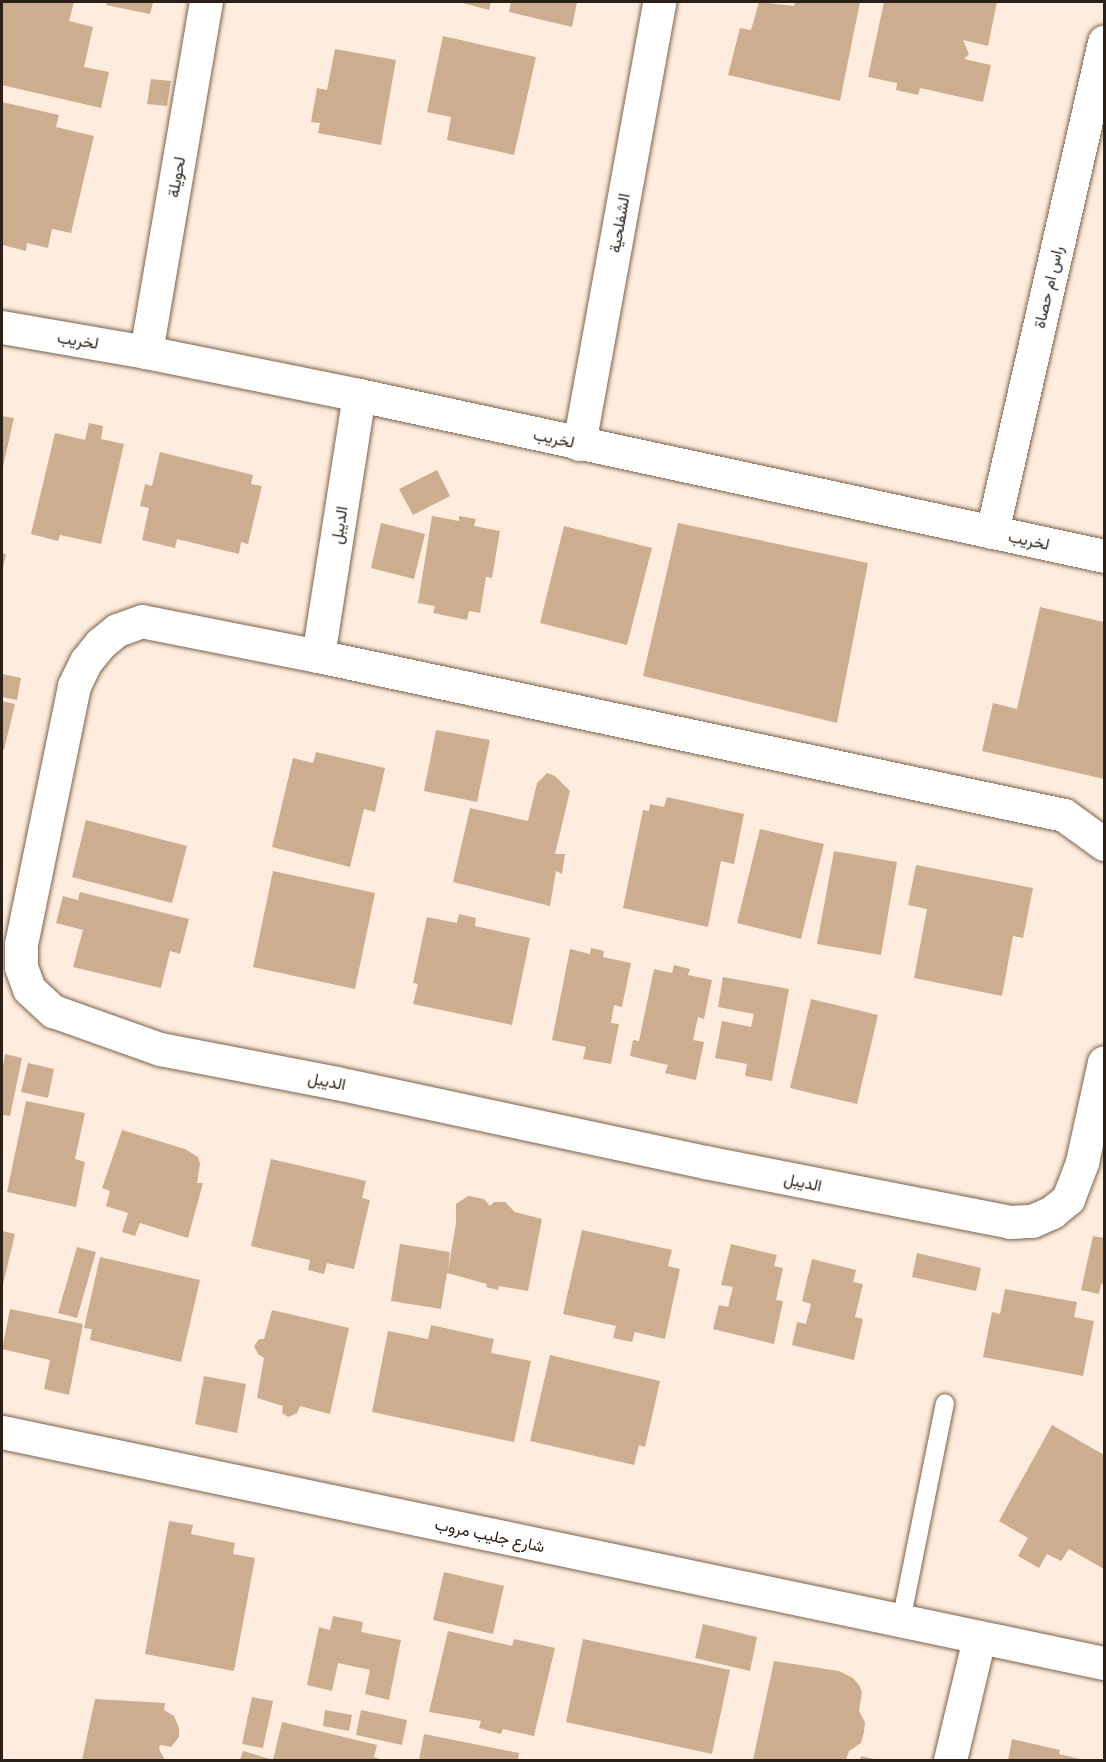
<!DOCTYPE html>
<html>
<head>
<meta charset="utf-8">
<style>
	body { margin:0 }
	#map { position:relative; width:1106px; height:1762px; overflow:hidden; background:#feedde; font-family:"IBM Plex Sans",Vazirmatn,sans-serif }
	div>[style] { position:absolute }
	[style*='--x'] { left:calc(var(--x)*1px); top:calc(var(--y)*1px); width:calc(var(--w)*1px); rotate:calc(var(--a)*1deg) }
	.building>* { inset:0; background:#ccad90 }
	.roads { filter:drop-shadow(0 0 2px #7b624c) drop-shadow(0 0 2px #7b624c) }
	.lane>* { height:18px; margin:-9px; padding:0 9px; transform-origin:9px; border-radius:9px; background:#fff }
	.street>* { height:33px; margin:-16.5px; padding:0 16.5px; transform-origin:16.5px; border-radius:16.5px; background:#fff }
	span { translate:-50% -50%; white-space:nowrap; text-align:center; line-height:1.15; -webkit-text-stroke:6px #fff; paint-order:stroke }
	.street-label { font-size:16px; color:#2a2017 }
	.frame { position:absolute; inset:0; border:3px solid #2a2017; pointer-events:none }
</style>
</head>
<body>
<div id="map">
	<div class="building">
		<div style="clip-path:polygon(2px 2px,74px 2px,69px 21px,93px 27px,84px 67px,109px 72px,101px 108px,2px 85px)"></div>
		<div style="clip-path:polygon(107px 2px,153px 2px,150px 14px,106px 5px)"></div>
		<div style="clip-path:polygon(459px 2px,491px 2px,489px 10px)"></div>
		<div style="clip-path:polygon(511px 2px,577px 2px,572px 27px,509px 12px)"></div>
		<div style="clip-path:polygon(759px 2px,794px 6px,795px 2px,860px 2px,840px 101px,728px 75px,740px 28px,751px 30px)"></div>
		<div style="clip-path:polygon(884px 2px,997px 2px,988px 46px,963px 40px,969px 54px,964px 59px,991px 65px,983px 102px,920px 88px,918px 95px,896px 90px,897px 83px,868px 77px)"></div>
		<div style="clip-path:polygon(443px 36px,536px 57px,514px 155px,447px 140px,451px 117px,427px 112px)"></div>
		<div style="clip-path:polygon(335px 49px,396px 60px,381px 145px,318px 133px,320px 123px,311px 122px,317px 88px,327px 90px)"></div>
		<div style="clip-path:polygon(151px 79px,171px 81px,167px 106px,147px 104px)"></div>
		<div style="clip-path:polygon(2px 102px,59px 115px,56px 127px,94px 136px,71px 233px,52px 229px,48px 248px,27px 243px,26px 251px,3px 245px)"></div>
		<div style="clip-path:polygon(2px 416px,14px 418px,2px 471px)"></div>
		<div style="clip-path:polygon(89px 423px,103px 426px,101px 439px,124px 444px,101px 544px,60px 535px,58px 541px,31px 534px,55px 433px,85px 440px)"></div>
		<div style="clip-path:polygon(160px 452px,253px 475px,251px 484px,262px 486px,248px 544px,241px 542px,239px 554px,177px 539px,175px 548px,142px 540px,149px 508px,140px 506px,145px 484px,152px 486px)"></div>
		<div style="clip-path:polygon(437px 470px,450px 496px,413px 515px,399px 489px)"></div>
		<div style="clip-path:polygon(432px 516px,459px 521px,459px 516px,476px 519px,474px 526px,500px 531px,492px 578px,486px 577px,480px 613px,469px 611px,467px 620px,433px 613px,435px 606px,418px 603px)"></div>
		<div style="clip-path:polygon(381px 523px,425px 534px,414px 579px,371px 568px)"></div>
		<div style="clip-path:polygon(678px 523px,868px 563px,837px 723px,643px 676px)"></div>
		<div style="clip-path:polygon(564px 526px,652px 548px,627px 645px,540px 623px)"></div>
		<div style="clip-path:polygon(2px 553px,6px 554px,2px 572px)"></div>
		<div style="clip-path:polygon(1040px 607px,1104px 622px,1104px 779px,982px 751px,993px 703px,1017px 709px)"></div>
		<div style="clip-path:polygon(2px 674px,21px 678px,17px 700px,2px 697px)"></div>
		<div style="clip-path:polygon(2px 701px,15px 704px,4px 750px,2px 749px)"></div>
		<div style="clip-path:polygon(436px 730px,490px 740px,477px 802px,424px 791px)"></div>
		<div style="clip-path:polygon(316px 752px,385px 768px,375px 812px,364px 809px,350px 867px,272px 847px,293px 758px,313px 763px)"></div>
		<div style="clip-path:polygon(547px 773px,555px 776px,570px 791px,555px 854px,565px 854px,562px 874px,556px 871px,550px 906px,453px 882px,470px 808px,528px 821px,537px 783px)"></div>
		<div style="clip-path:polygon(667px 797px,744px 814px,734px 864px,721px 861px,708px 927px,623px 908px,643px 810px,649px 811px,650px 804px,664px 807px)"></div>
		<div style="clip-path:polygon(86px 820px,187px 846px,172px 903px,72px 877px)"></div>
		<div style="clip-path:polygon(760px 829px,824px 844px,801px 939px,737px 923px)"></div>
		<div style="clip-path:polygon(834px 851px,897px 862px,881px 955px,817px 944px)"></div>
		<div style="clip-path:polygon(916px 865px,1033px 888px,1023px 938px,1013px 936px,1002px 996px,914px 978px,927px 909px,908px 905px)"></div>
		<div style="clip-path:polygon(273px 871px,375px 893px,355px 989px,253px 967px)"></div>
		<div style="clip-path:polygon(80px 892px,189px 919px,180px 954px,170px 951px,161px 988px,73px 967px,83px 930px,56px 923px,63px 896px,78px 900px)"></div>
		<div style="clip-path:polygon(459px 914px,476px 918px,475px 926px,530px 938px,512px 1025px,413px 1004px,418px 984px,413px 983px,427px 917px,457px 923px)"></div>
		<div style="clip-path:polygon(591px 948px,604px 951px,603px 957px,631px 963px,622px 1007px,614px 1005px,611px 1023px,619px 1024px,611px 1064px,583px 1059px,586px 1047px,552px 1040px,570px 949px,590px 954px)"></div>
		<div style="clip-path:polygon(674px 965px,690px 969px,688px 975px,712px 980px,704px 1019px,698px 1017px,693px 1040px,704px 1042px,696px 1080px,665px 1073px,668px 1065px,630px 1056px,633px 1040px,639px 1041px,654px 969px,672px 973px)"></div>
		<div style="clip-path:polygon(723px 977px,789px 989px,772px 1081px,745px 1076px,747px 1064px,715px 1058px,722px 1021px,751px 1027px,754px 1014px,718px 1007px)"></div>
		<div style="clip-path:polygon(811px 999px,878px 1015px,857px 1104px,790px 1088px)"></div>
		<div style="clip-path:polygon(5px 1054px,22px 1058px,10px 1116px,2px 1115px,2px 1073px)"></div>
		<div style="clip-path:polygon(28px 1063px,54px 1069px,48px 1098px,21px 1092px)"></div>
		<div style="clip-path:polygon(26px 1101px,85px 1113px,75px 1159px,85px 1162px,76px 1207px,7px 1192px)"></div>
		<div style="clip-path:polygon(122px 1130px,185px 1149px,198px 1157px,200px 1164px,197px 1183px,203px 1183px,188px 1238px,140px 1223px,135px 1236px,122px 1232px,128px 1213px,106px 1206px,110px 1191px,102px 1188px)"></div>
		<div style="clip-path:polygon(271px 1159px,366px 1181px,362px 1198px,370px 1200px,354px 1269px,327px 1263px,324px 1274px,308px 1270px,310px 1260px,251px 1246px)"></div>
		<div style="clip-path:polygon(468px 1196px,484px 1199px,490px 1206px,494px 1202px,505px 1202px,515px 1212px,542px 1219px,528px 1291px,499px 1286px,498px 1290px,486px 1287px,487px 1284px,447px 1273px,441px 1309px,391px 1301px,400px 1244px,450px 1252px,448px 1271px,456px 1223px,456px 1204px)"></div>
		<div style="clip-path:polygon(582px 1230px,672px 1250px,668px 1266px,680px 1269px,665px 1339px,635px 1332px,632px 1342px,613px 1338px,616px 1326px,563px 1314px)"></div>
		<div style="clip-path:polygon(2px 1231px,15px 1234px,2px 1289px)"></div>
		<div style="clip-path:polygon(1093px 1236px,1104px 1238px,1104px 1284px,1101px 1284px,1099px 1294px,1081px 1290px)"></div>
		<div style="clip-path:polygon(731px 1244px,777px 1255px,774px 1266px,783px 1268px,776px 1300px,783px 1301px,774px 1344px,713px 1329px,719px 1305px,728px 1307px,733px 1287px,721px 1285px)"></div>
		<div style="clip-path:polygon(77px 1247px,96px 1252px,77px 1318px,58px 1313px)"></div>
		<div style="clip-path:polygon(917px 1253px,981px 1268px,976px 1291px,912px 1277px)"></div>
		<div style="clip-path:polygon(100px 1257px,200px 1280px,181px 1362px,90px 1340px,92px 1329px,84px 1328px)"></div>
		<div style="clip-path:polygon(812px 1259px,856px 1270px,853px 1282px,863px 1284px,855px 1317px,863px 1319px,854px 1360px,792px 1345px,797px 1322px,806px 1324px,811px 1304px,802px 1301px)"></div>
		<div style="clip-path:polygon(1005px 1289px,1077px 1302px,1074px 1317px,1094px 1321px,1083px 1376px,983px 1357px,992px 1312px,1000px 1314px)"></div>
		<div style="clip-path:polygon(10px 1309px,83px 1324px,69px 1395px,44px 1389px,50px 1360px,2px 1349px)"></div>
		<div style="clip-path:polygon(272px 1310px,349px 1328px,330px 1414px,300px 1406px,297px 1413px,288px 1417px,282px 1413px,283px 1406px,257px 1398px,264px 1358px,258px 1354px,254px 1346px,259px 1339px,264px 1339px)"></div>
		<div style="clip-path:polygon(431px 1325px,494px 1339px,491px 1353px,531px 1361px,514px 1442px,372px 1412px,388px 1331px,428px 1339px)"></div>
		<div style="clip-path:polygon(550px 1355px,660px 1381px,645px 1447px,639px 1445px,634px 1465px,530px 1441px)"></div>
		<div style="clip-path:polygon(204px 1376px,246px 1384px,237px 1433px,195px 1424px)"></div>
		<div style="clip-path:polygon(1052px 1425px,1104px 1455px,1104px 1569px,1069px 1549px,1061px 1561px,1047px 1554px,1039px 1568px,1018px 1556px,1028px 1538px,999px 1521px)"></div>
		<div style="clip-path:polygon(169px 1521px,193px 1525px,191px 1534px,235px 1543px,233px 1554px,255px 1558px,234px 1671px,145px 1654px)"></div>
		<div style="clip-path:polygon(444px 1572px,504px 1586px,493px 1634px,433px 1620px)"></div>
		<div style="clip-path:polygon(333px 1616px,363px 1622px,361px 1632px,401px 1640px,389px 1700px,365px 1694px,370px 1670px,338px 1663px,332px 1691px,307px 1685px,319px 1627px,330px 1630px)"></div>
		<div style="clip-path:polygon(703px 1624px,757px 1637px,750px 1671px,695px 1658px)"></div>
		<div style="clip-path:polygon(448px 1631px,512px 1646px,514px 1639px,555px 1648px,534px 1736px,503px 1729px,501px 1734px,479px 1728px,481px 1721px,429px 1712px)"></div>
		<div style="clip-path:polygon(583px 1639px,730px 1670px,712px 1754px,566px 1722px)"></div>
		<div style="clip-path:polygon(774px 1661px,839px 1671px,853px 1678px,859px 1685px,862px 1692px,859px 1711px,865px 1722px,864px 1732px,861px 1743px,849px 1751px,846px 1760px,753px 1760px)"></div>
		<div style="clip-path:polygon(252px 1697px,273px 1701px,263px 1748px,242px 1744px)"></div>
		<div style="clip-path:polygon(95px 1699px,165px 1703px,164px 1710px,174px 1716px,179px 1728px,179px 1737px,171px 1747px,160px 1745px,159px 1749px,165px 1760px,82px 1760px)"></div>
		<div style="clip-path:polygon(325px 1710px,352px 1715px,349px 1731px,323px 1726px)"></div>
		<div style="clip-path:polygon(361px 1710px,407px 1720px,402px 1745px,356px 1735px)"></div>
		<div style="clip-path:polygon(282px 1722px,377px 1745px,374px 1757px,382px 1760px,273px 1760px)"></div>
		<div style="clip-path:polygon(424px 1734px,519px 1753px,518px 1760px,419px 1760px)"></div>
		<div style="clip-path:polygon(1012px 1739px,1060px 1750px,1059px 1754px,1084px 1760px,1008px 1760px)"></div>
		<div style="clip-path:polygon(243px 1751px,270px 1759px,270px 1760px,240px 1760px)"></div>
		<div style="clip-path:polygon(861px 1756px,877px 1760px,860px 1760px)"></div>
	</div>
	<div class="roads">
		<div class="lane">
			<div style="--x:901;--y:1621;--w:222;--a:-78.6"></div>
		</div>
		<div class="street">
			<div style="--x:2;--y:327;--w:146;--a:9.8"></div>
			<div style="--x:146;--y:352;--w:217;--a:11.4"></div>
			<div style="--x:359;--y:395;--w:762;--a:12.19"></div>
			<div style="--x:146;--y:352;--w:355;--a:-80.3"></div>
			<div style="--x:579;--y:444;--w:449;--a:-79.7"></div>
			<div style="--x:992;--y:532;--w:503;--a:-77.12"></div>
			<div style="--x:318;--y:656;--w:264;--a:-81.1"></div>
			<div style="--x:1104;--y:844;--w:49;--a:-144.1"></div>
			<div style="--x:1064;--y:815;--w:763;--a:-167.97"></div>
			<div style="--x:318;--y:656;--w:179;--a:-168.8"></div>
			<div style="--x:142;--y:621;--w:27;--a:160"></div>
			<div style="--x:117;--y:630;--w:22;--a:141"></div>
			<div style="--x:100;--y:644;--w:22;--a:129"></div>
			<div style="--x:86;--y:661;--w:28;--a:116"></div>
			<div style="--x:74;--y:686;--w:263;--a:101.6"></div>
			<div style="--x:21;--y:944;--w:23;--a:90"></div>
			<div style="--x:21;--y:967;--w:23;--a:70"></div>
			<div style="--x:29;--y:989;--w:33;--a:43"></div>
			<div style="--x:53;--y:1011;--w:114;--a:19.6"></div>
			<div style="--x:160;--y:1049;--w:180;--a:10.9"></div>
			<div style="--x:337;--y:1083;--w:376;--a:12.1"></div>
			<div style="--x:705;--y:1162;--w:311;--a:11.1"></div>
			<div style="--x:1010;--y:1222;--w:22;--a:-3"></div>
			<div style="--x:1032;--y:1221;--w:22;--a:-24"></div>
			<div style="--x:1052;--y:1212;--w:21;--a:-39"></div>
			<div style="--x:1068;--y:1199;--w:40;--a:-69"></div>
			<div style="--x:1082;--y:1162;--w:102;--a:-77.6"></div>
			<div style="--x:2;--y:1432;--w:1126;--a:11.84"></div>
			<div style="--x:950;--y:1760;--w:125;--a:-76.6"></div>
		</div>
	</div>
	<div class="street-label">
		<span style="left:176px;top:177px;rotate:-80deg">لحويلة</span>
		<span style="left:619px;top:223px;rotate:-80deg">الشفلحية</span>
		<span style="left:1048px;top:287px;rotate:-77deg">راس ام حصاة</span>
		<span style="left:78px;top:340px;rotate:9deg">لخريب</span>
		<span style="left:554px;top:438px;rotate:12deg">لخريب</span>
		<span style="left:339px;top:525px;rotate:-81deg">الديبل</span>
		<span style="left:1029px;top:540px;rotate:12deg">لخريب</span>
		<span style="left:327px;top:1081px;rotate:11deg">الديبل</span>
		<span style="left:803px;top:1182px;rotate:12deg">الديبل</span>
		<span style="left:490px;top:1535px;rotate:12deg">شارع جليب مروب</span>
	</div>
	<div class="frame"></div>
</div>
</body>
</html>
